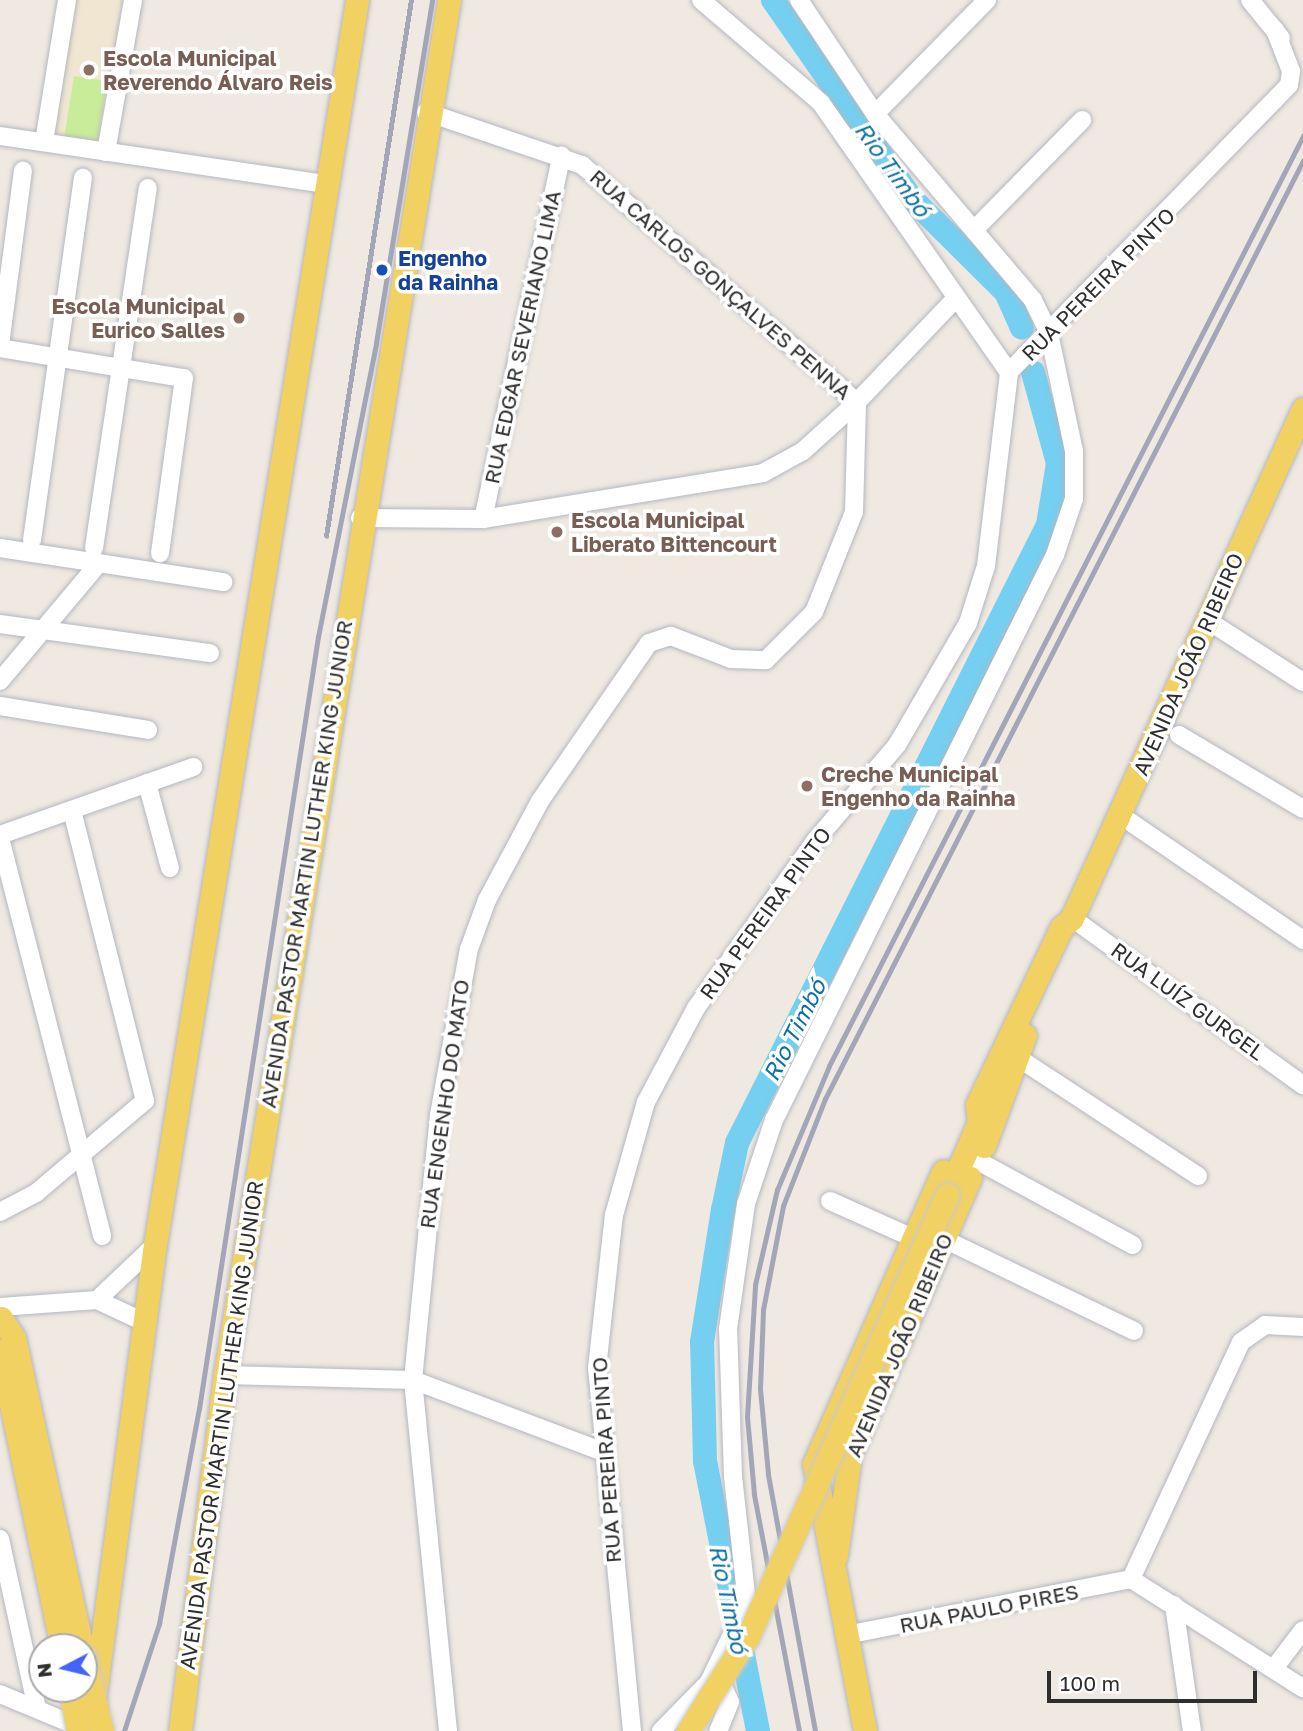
<!DOCTYPE html>
<html>
<head>
<meta charset="utf-8">
<style>
	body { margin:0 }
	#map { position:relative; width:1303px; height:1731px; overflow:hidden; background:#efe9e1; font-family:"Golos Text",sans-serif }
	div>[style] { position:absolute }
	[style*='--x'] { left:calc(var(--x)*1px); top:calc(var(--y)*1px); width:calc(var(--w)*1px); rotate:calc(var(--a)*1deg) }
	.education>* { inset:0; background:#f0e6d1 }
	.pitch>* { inset:0; background:#c9ec9a }
	.river>* { height:24px; margin:-12px; padding:0 12px; transform-origin:12px; border-radius:12px; background:#75cff0 }
	.roads { filter:drop-shadow(0 0 2px #b4b7c1) drop-shadow(0 0 2px #b4b7c1) }
	.minor>* { height:18px; margin:-9px; padding:0 9px; transform-origin:9px; border-radius:9px; background:#fff }
	.major>* { height:23px; margin:-11.5px; padding:0 11.5px; transform-origin:11.5px; border-radius:11.5px; background:#f2d163 }
	.rail>* { height:4.5px; margin:-2.25px; padding:0 2.25px; transform-origin:2.25px; border-radius:2.25px; background:#a3a6b8 }
	.bridges { filter:drop-shadow(0 0 2px #c9c9c9) drop-shadow(0 0 2px #c9c9c9) }
	.major-bridge>* { height:23px; margin:-11.5px; padding:0 11.5px; transform-origin:11.5px; border-radius:11.5px; background:#f2d163 }
	.dots>* { width:19px; height:19px; translate:-50% -50%; box-sizing:border-box; border:4px solid #fff; border-radius:50% }
	span { translate:-50% -50%; white-space:nowrap; text-align:center; line-height:1.15; -webkit-text-stroke:7px #fff; paint-order:stroke }
	.education-label { font-size:21px; color:#785e54; font-weight:700 }
	.left { translate:0 -50%; text-align:left }
	.right { translate:-100% -50%; text-align:right }
	.transit-label { font-size:21px; color:#164399; font-weight:700 }
	.street-label { font-size:21px; color:#2e2e2e }
	.water-label { font-size:23px; color:#0d6fa3; font-style:italic }
	.north { position:absolute; left:28px; top:1633px; width:70px; height:70px; box-sizing:border-box; background:#fff; border:2px solid #ababab; border-radius:50%; rotate:263deg; font-size:19px; font-weight:700; line-height:28px; text-align:center; color:#2e2e2e }
	.north::after { content:''; display:block; margin:auto; width:24px; height:32px; background:#4264fb; clip-path:polygon(50% 0,100% 100%,50% 72%,0 100%) }
	.scale { position:absolute; left:1047px; top:1671px; width:210px; height:32px; box-sizing:border-box; border:4px solid #2e2e2e; border-top:0; padding-left:9px; font-size:21px; line-height:24px; white-space:nowrap; color:#2e2e2e; -webkit-text-stroke:5px #fff; paint-order:stroke }
</style>
</head>
<body>
<div id="map">
	<div class="education">
		<div style="clip-path:polygon(75px 0,123px 0,101px 148px,54px 141px)"></div>
	</div>
	<div class="pitch">
		<div style="clip-path:polygon(74px 76px,107px 81px,97px 144px,64px 139px)"></div>
	</div>
	<div class="river">
		<div style="--x:773;--y:0;--w:243;--a:55.1"></div>
		<div style="--x:912;--y:199;--w:132;--a:44.7"></div>
		<div style="--x:1006;--y:292;--w:39;--a:66"></div>
		<div style="--x:758;--y:1731;--w:275;--a:-101.1"></div>
		<div style="--x:705;--y:1461;--w:119;--a:-91.4"></div>
		<div style="--x:702;--y:1342;--w:134;--a:-81"></div>
		<div style="--x:723;--y:1210;--w:68;--a:-78.2"></div>
		<div style="--x:737;--y:1143;--w:692;--a:-63.29"></div>
		<div style="--x:1048;--y:525;--w:63;--a:-80.8"></div>
		<div style="--x:1058;--y:463;--w:94;--a:-105.4"></div>
	</div>
	<div class="roads">
		<div class="minor">
			<div style="--x:701;--y:0;--w:158;--a:40.6"></div>
			<div style="--x:821;--y:103;--w:328;--a:55.1"></div>
			<div style="--x:1250;--y:0;--w:49;--a:50.8"></div>
			<div style="--x:426;--y:112;--w:165;--a:18.8"></div>
			<div style="--x:582;--y:165;--w:363;--a:40.8"></div>
			<div style="--x:875;--y:114;--w:160;--a:-45.5"></div>
			<div style="--x:0;--y:136;--w:331;--a:8.4"></div>
			<div style="--x:44;--y:142;--w:144;--a:-80.8"></div>
			<div style="--x:106;--y:152;--w:154;--a:-79.9"></div>
			<div style="--x:975;--y:229;--w:153;--a:-45.5"></div>
			<div style="--x:0;--y:345;--w:176;--a:-82.5"></div>
			<div style="--x:0;--y:348;--w:186;--a:9.3"></div>
			<div style="--x:184;--y:378;--w:177;--a:97.8"></div>
			<div style="--x:360;--y:518;--w:123;--a:0.5"></div>
			<div style="--x:483;--y:519;--w:284;--a:-9.3"></div>
			<div style="--x:763;--y:473;--w:46;--a:-28.8"></div>
			<div style="--x:803;--y:451;--w:73;--a:-42.2"></div>
			<div style="--x:857;--y:402;--w:144;--a:-46.4"></div>
			<div style="--x:483;--y:519;--w:372;--a:-77.8"></div>
			<div style="--x:32;--y:540;--w:366;--a:-82"></div>
			<div style="--x:0;--y:548;--w:226;--a:8.7"></div>
			<div style="--x:94;--y:548;--w:364;--a:-81.5"></div>
			<div style="--x:1207;--y:620;--w:114;--a:32.9"></div>
			<div style="--x:0;--y:624;--w:212;--a:7.9"></div>
			<div style="--x:0;--y:681;--w:154;--a:-50"></div>
			<div style="--x:0;--y:706;--w:150;--a:9.2"></div>
			<div style="--x:1179;--y:735;--w:144;--a:30.8"></div>
			<div style="--x:147;--y:783;--w:88;--a:74.9"></div>
			<div style="--x:1120;--y:815;--w:222;--a:34.3"></div>
			<div style="--x:0;--y:835;--w:205;--a:-19.4"></div>
			<div style="--x:0;--y:838;--w:411;--a:75.6"></div>
			<div style="--x:1072;--y:918;--w:285;--a:35.9"></div>
			<div style="--x:1020;--y:1059;--w:213;--a:33.3"></div>
			<div style="--x:978;--y:1161;--w:176;--a:28.5"></div>
			<div style="--x:830;--y:1201;--w:91;--a:24"></div>
			<div style="--x:0;--y:1212;--w:41;--a:-27.8"></div>
			<div style="--x:36;--y:1193;--w:143;--a:-40.2"></div>
			<div style="--x:145;--y:1101;--w:300;--a:-104.1"></div>
			<div style="--x:944;--y:1239;--w:211;--a:25.8"></div>
			<div style="--x:97;--y:1300;--w:80;--a:-43.5"></div>
			<div style="--x:0;--y:1307;--w:97;--a:-4.1"></div>
			<div style="--x:97;--y:1300;--w:52;--a:25.1"></div>
			<div style="--x:225;--y:1375;--w:188;--a:1.5"></div>
			<div style="--x:413;--y:1380;--w:201;--a:20.7"></div>
			<div style="--x:0;--y:1539;--w:173;--a:77.7"></div>
			<div style="--x:1131;--y:1579;--w:261;--a:-65.1"></div>
			<div style="--x:1241;--y:1342;--w:29;--a:-35"></div>
			<div style="--x:1265;--y:1325;--w:38;--a:3"></div>
			<div style="--x:1174;--y:1605;--w:127;--a:81.9"></div>
			<div style="--x:846;--y:1635;--w:290;--a:-11.1"></div>
			<div style="--x:1131;--y:1579;--w:204;--a:32.4"></div>
			<div style="--x:1275;--y:1667;--w:46;--a:-52.9"></div>
			<div style="--x:709;--y:1682;--w:17;--a:25"></div>
			<div style="--x:724;--y:1689;--w:14;--a:65"></div>
			<div style="--x:730;--y:1702;--w:31;--a:112"></div>
			<div style="--x:0;--y:1694;--w:91;--a:22.6"></div>
			<div style="--x:448;--y:1731;--w:353;--a:-95.7"></div>
			<div style="--x:413;--y:1380;--w:266;--a:-84.4"></div>
			<div style="--x:439;--y:1115;--w:169;--a:-79.8"></div>
			<div style="--x:469;--y:949;--w:52;--a:-69.8"></div>
			<div style="--x:487;--y:900;--w:112;--a:-61.8"></div>
			<div style="--x:540;--y:801;--w:192;--a:-55.4"></div>
			<div style="--x:649;--y:643;--w:23;--a:-18"></div>
			<div style="--x:671;--y:636;--w:64;--a:21"></div>
			<div style="--x:731;--y:659;--w:35;--a:2"></div>
			<div style="--x:766;--y:660;--w:68;--a:-45"></div>
			<div style="--x:814;--y:612;--w:108;--a:-68.2"></div>
			<div style="--x:854;--y:512;--w:110;--a:-88.4"></div>
			<div style="--x:632;--y:1731;--w:365;--a:-95.5"></div>
			<div style="--x:597;--y:1368;--w:154;--a:-83.7"></div>
			<div style="--x:614;--y:1215;--w:117;--a:-74.2"></div>
			<div style="--x:646;--y:1102;--w:106;--a:-62"></div>
			<div style="--x:696;--y:1008;--w:205;--a:-54.5"></div>
			<div style="--x:815;--y:841;--w:126;--a:-49.5"></div>
			<div style="--x:897;--y:745;--w:141;--a:-59.8"></div>
			<div style="--x:968;--y:623;--w:60;--a:-72.5"></div>
			<div style="--x:986;--y:566;--w:195;--a:-83.2"></div>
			<div style="--x:1009;--y:372;--w:401;--a:-45.7"></div>
			<div style="--x:1289;--y:85;--w:14;--a:-82"></div>
			<div style="--x:1291;--y:71;--w:44;--a:-111.3"></div>
			<div style="--x:661;--y:1731;--w:69;--a:-45.6"></div>
			<div style="--x:709;--y:1682;--w:88;--a:-64.3"></div>
			<div style="--x:747;--y:1603;--w:127;--a:-96.3"></div>
			<div style="--x:733;--y:1477;--w:148;--a:-91.9"></div>
			<div style="--x:728;--y:1329;--w:126;--a:-81.8"></div>
			<div style="--x:746;--y:1204;--w:89;--a:-71.6"></div>
			<div style="--x:774;--y:1120;--w:631;--a:-63.56"></div>
			<div style="--x:1055;--y:555;--w:59;--a:-71.3"></div>
			<div style="--x:1074;--y:499;--w:48;--a:-90"></div>
			<div style="--x:1074;--y:451;--w:121;--a:-102"></div>
			<div style="--x:1049;--y:333;--w:37;--a:-116"></div>
			<div style="--x:1033;--y:300;--w:244;--a:-130.3"></div>
			<div style="--x:875;--y:114;--w:137;--a:-123.7"></div>
		</div>
		<div class="major">
			<div style="--x:984;--y:1146;--w:118;--a:-69.7"></div>
			<div style="--x:947;--y:1195;--w:80;--a:-66.3"></div>
			<div style="--x:979;--y:1122;--w:17;--a:-97"></div>
			<div style="--x:977;--y:1105;--w:196;--a:-64.6"></div>
			<div style="--x:1061;--y:928;--w:15;--a:-42"></div>
			<div style="--x:1072;--y:918;--w:559;--a:-65.59"></div>
			<div style="--x:1;--y:1318;--w:24;--a:57"></div>
			<div style="--x:14;--y:1338;--w:316;--a:77.6"></div>
			<div style="--x:0;--y:1351;--w:302;--a:78.2"></div>
			<div style="--x:836;--y:1555;--w:101;--a:-82"></div>
			<div style="--x:850;--y:1455;--w:302;--a:-66.6"></div>
			<div style="--x:90;--y:1731;--w:490;--a:-82.4"></div>
			<div style="--x:155;--y:1245;--w:1261;--a:-80.78"></div>
			<div style="--x:180;--y:1731;--w:359;--a:-82.8"></div>
			<div style="--x:225;--y:1375;--w:1393;--a:-80.75"></div>
			<div style="--x:865;--y:1731;--w:272;--a:-100.8"></div>
			<div style="--x:814;--y:1464;--w:320;--a:-66.2"></div>
		</div>
	</div>
	<div class="rail">
		<div style="--x:326;--y:536;--w:543;--a:-80.99"></div>
		<div style="--x:124;--y:1731;--w:113;--a:-71.9"></div>
		<div style="--x:159;--y:1624;--w:219;--a:-79.5"></div>
		<div style="--x:199;--y:1409;--w:781;--a:-81.24"></div>
		<div style="--x:318;--y:637;--w:300;--a:-78.8"></div>
		<div style="--x:376;--y:343;--w:348;--a:-80.7"></div>
		<div style="--x:799;--y:1731;--w:241;--a:-100.8"></div>
		<div style="--x:754;--y:1494;--w:77;--a:-95.2"></div>
		<div style="--x:747;--y:1417;--w:132;--a:-86.5"></div>
		<div style="--x:755;--y:1285;--w:98;--a:-77"></div>
		<div style="--x:777;--y:1190;--w:134;--a:-67.2"></div>
		<div style="--x:829;--y:1066;--w:1044;--a:-62.99"></div>
		<div style="--x:815;--y:1731;--w:261;--a:-100.4"></div>
		<div style="--x:768;--y:1474;--w:85;--a:-95.4"></div>
		<div style="--x:760;--y:1389;--w:79;--a:-87.8"></div>
		<div style="--x:763;--y:1310;--w:106;--a:-79.1"></div>
		<div style="--x:783;--y:1206;--w:115;--a:-68.6"></div>
		<div style="--x:825;--y:1099;--w:1053;--a:-63"></div>
	</div>
	<div class="bridges">
		<div class="major-bridge">
			<div style="--x:84;--y:1657;--w:76;--a:76.3"></div>
			<div style="--x:70;--y:1689;--w:43;--a:79.2"></div>
			<div style="--x:688;--y:1731;--w:112;--a:-57.7"></div>
			<div style="--x:748;--y:1636;--w:484;--a:-65.7"></div>
		</div>
	</div>
	<div class="dots">
		<div style="left:89px;top:70px;background:#8d6e63"></div>
		<div style="left:382px;top:270px;background:#1a4fb4"></div>
		<div style="left:239px;top:318px;background:#8d6e63"></div>
		<div style="left:557px;top:532px;background:#8d6e63"></div>
		<div style="left:807px;top:786px;background:#8d6e63"></div>
	</div>
	<div class="education-label">
		<span class="left" style="left:103px;top:70px">Escola Municipal<br>Reverendo Álvaro Reis</span>
		<span class="right" style="left:225px;top:318px">Escola Municipal<br>Eurico Salles</span>
		<span class="left" style="left:571px;top:532px">Escola Municipal<br>Liberato Bittencourt</span>
		<span class="left" style="left:821px;top:786px">Creche Municipal<br>Engenho da Rainha</span>
	</div>
	<div class="transit-label">
		<span class="left" style="left:398px;top:270px">Engenho<br>da Rainha</span>
	</div>
	<div class="street-label">
		<span style="left:721px;top:284px;rotate:41deg">RUA CARLOS GONÇALVES PENNA</span>
		<span style="left:1098px;top:284px;rotate:-45deg">RUA PEREIRA PINTO</span>
		<span style="left:522px;top:337px;rotate:-78deg">RUA EDGAR SEVERIANO LIMA</span>
		<span style="left:1188px;top:664px;rotate:-66deg">AVENIDA JOÃO RIBEIRO</span>
		<span style="left:306px;top:864px;rotate:-81deg">AVENIDA PASTOR MARTIN LUTHER KING JUNIOR</span>
		<span style="left:765px;top:913px;rotate:-54deg">RUA PEREIRA PINTO</span>
		<span style="left:1188px;top:1001px;rotate:36deg">RUA LUÍZ GURGEL</span>
		<span style="left:444px;top:1104px;rotate:-82deg">RUA ENGENHO DO MATO</span>
		<span style="left:899px;top:1345px;rotate:-67deg">AVENIDA JOÃO RIBEIRO</span>
		<span style="left:221px;top:1425px;rotate:-82deg">AVENIDA PASTOR MARTIN LUTHER KING JUNIOR</span>
		<span style="left:606px;top:1460px;rotate:-94deg">RUA PEREIRA PINTO</span>
		<span style="left:989px;top:1608px;rotate:-11deg">RUA PAULO PIRES</span>
	</div>
	<div class="water-label">
		<span style="left:893px;top:169px;rotate:54deg">Rio Timbó</span>
		<span style="left:794px;top:1030px;rotate:-63deg">Rio Timbó</span>
		<span style="left:729px;top:1599px;rotate:78deg">Rio Timbó</span>
	</div>
	<div class="north">N</div>
	<div class="scale">100 m</div>
</div>
</body>
</html>
